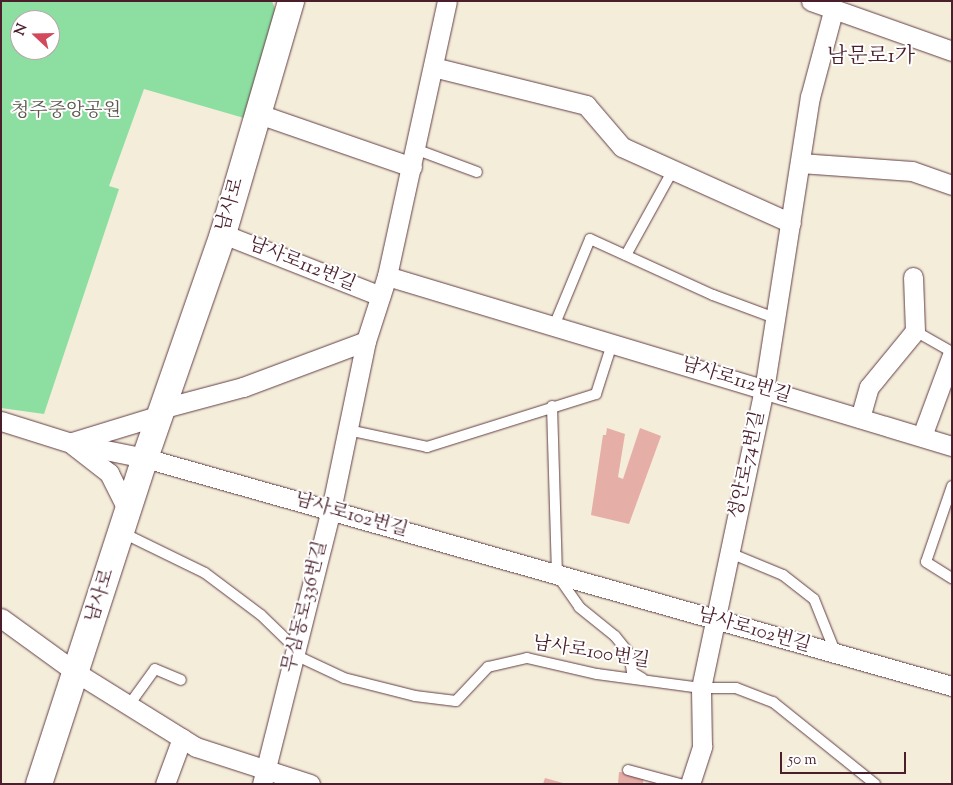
<!DOCTYPE html>
<html>
<head>
<meta charset="utf-8">
<style>
	body { margin:0 }
	#map { position:relative; width:953px; height:785px; overflow:hidden; background:#f4edda; font-family:"Sorts Mill Goudy","Noto Serif KR",serif }
	div>[style] { position:absolute }
	[style*='--x'] { left:calc(var(--x)*1px); top:calc(var(--y)*1px); width:calc(var(--w)*1px); rotate:calc(var(--a)*1deg) }
	.green>* { inset:0; background:#8cdfa0 }
	.building>* { inset:0; background:#e5aea7 }
	.roads { filter:drop-shadow(0 0 1px #643e45) drop-shadow(0 0 1px #643e45) }
	.lane>* { height:10px; margin:-5px; padding:0 5px; transform-origin:5px; border-radius:5px; background:#fff }
	.street>* { height:19px; margin:-9.5px; padding:0 9.5px; transform-origin:9.5px; border-radius:9.5px; background:#fff }
	.secondary>* { height:26px; margin:-13px; padding:0 13px; transform-origin:13px; border-radius:13px; background:#fff }
	span { translate:-50% -50%; white-space:nowrap; text-align:center; line-height:1.15; -webkit-text-stroke:4px #fff; paint-order:stroke }
	.park-label { font-size:19px; color:#5e594e }
	.street-label { font-size:19px; color:#4a1f2b }
	.quarter-label { font-size:21px; color:#4a1f2b }
	.frame { position:absolute; inset:0; border:2px solid #4a1f2b; pointer-events:none }
	.north { position:absolute; left:10px; top:10px; width:50px; height:50px; box-sizing:border-box; background:#fff; border:1px solid #b7a5aa; border-radius:50%; rotate:291deg; font-size:14px; font-weight:700; line-height:20px; text-align:center; color:#4a1f2b }
	.north::after { content:''; display:block; margin:auto; width:18px; height:22px; background:#d1495b; clip-path:polygon(50% 0,100% 100%,50% 72%,0 100%) }
	.scale { position:absolute; left:780px; top:752px; width:126px; height:22px; box-sizing:border-box; border:2px solid #4a1f2b; border-top:0; padding-left:6px; font-size:15px; line-height:18px; white-space:nowrap; color:#4a1f2b; -webkit-text-stroke:4px #fff; paint-order:stroke }
</style>
</head>
<body>
<div id="map">
	<div class="green">
		<div style="clip-path:polygon(evenodd,1px 1px,272px 1px,276px 11px,244px 118px,144px 89px,109px 186px,119px 189px,44px 414px,1px 408px,1px 1px,20px 20px,50px 20px,50px 50px,20px 50px,20px 20px)"></div>
	</div>
	<div class="building">
		<div style="clip-path:polygon(607px 428px,625px 434px,618px 477px,623px 479px,640px 428px,661px 436px,629px 524px,591px 515px,603px 435px,606px 435px)"></div>
		<div style="clip-path:polygon(619px 772px,644px 774px,643px 784px,618px 784px)"></div>
		<div style="clip-path:polygon(545px 778px,563px 783px,563px 784px,543px 784px)"></div>
	</div>
	<div class="roads">
		<div class="lane">
			<div style="--x:415;--y:149;--w:66;--a:20.4"></div>
			<div style="--x:626;--y:255;--w:97;--a:-61.1"></div>
			<div style="--x:554;--y:326;--w:94;--a:-67.5"></div>
			<div style="--x:590;--y:239;--w:135;--a:24.5"></div>
			<div style="--x:713;--y:295;--w:66;--a:20.4"></div>
			<div style="--x:915;--y:331;--w:43;--a:29.6"></div>
			<div style="--x:552;--y:406;--w:169;--a:88.3"></div>
			<div style="--x:557;--y:575;--w:39;--a:55"></div>
			<div style="--x:579;--y:607;--w:46;--a:38.9"></div>
			<div style="--x:615;--y:636;--w:22;--a:51"></div>
			<div style="--x:629;--y:653;--w:19;--a:81"></div>
			<div style="--x:632;--y:672;--w:12;--a:31"></div>
			<div style="--x:348;--y:430;--w:81;--a:12.1"></div>
			<div style="--x:427;--y:447;--w:177;--a:-17.4"></div>
			<div style="--x:596;--y:394;--w:52;--a:-72.3"></div>
			<div style="--x:952;--y:486;--w:80;--a:108.9"></div>
			<div style="--x:926;--y:562;--w:31;--a:32"></div>
			<div style="--x:121;--y:532;--w:93;--a:26"></div>
			<div style="--x:205;--y:573;--w:70;--a:36.9"></div>
			<div style="--x:261;--y:615;--w:47;--a:44.1"></div>
			<div style="--x:730;--y:553;--w:57;--a:22.5"></div>
			<div style="--x:783;--y:575;--w:39;--a:38"></div>
			<div style="--x:814;--y:599;--w:59;--a:68.2"></div>
			<div style="--x:293;--y:654;--w:56;--a:25.2"></div>
			<div style="--x:344;--y:678;--w:73;--a:14.2"></div>
			<div style="--x:415;--y:696;--w:41;--a:7"></div>
			<div style="--x:456;--y:701;--w:47;--a:-46.7"></div>
			<div style="--x:488;--y:667;--w:40;--a:-13"></div>
			<div style="--x:527;--y:658;--w:72;--a:12.9"></div>
			<div style="--x:597;--y:674;--w:105;--a:7.7"></div>
			<div style="--x:701;--y:688;--w:35;--a:0"></div>
			<div style="--x:736;--y:688;--w:40;--a:21"></div>
			<div style="--x:773;--y:702;--w:131;--a:38.8"></div>
			<div style="--x:129;--y:705;--w:44;--a:-54.2"></div>
			<div style="--x:155;--y:669;--w:28;--a:23"></div>
			<div style="--x:628;--y:770;--w:54;--a:15.1"></div>
		</div>
		<div class="street">
			<div style="--x:811;--y:1;--w:150;--a:19.5"></div>
			<div style="--x:433;--y:67;--w:158;--a:13.9"></div>
			<div style="--x:586;--y:105;--w:55;--a:49.4"></div>
			<div style="--x:622;--y:147;--w:185;--a:24.2"></div>
			<div style="--x:256;--y:113;--w:165;--a:19.1"></div>
			<div style="--x:800;--y:163;--w:112;--a:4.1"></div>
			<div style="--x:912;--y:171;--w:42;--a:19.3"></div>
			<div style="--x:223;--y:234;--w:169;--a:21.5"></div>
			<div style="--x:387;--y:276;--w:590;--a:16.75"></div>
			<div style="--x:164;--y:408;--w:82;--a:-14.9"></div>
			<div style="--x:243;--y:387;--w:131;--a:-20.5"></div>
			<div style="--x:860;--y:418;--w:32;--a:-74"></div>
			<div style="--x:869;--y:387;--w:72;--a:-50.6"></div>
			<div style="--x:915;--y:331;--w:54;--a:-92.1"></div>
			<div style="--x:1;--y:421;--w:73;--a:17.4"></div>
			<div style="--x:71;--y:443;--w:76;--a:11.5"></div>
			<div style="--x:145;--y:458;--w:839;--a:15.78"></div>
			<div style="--x:922;--y:436;--w:86;--a:-69.7"></div>
			<div style="--x:72;--y:442;--w:93;--a:-16.9"></div>
			<div style="--x:73;--y:445;--w:46;--a:37.9"></div>
			<div style="--x:109;--y:473;--w:42;--a:63.4"></div>
			<div style="--x:1;--y:618;--w:94;--a:35.9"></div>
			<div style="--x:77;--y:673;--w:140;--a:31.9"></div>
			<div style="--x:196;--y:747;--w:120;--a:18"></div>
			<div style="--x:165;--y:784;--w:49;--a:-69.7"></div>
			<div style="--x:262;--y:784;--w:283;--a:-75.9"></div>
			<div style="--x:331;--y:510;--w:173;--a:-78.3"></div>
			<div style="--x:366;--y:341;--w:68;--a:-72.1"></div>
			<div style="--x:387;--y:276;--w:281;--a:-77.7"></div>
			<div style="--x:690;--y:784;--w:40;--a:-72"></div>
			<div style="--x:702;--y:746;--w:58;--a:-91"></div>
			<div style="--x:701;--y:688;--w:305;--a:-78.1"></div>
			<div style="--x:764;--y:390;--w:297;--a:-81.1"></div>
			<div style="--x:810;--y:97;--w:89;--a:-75"></div>
		</div>
		<div class="secondary">
			<div style="--x:39;--y:784;--w:343;--a:-72"></div>
			<div style="--x:145;--y:458;--w:237;--a:-70.8"></div>
			<div style="--x:223;--y:234;--w:243;--a:-73.7"></div>
		</div>
	</div>
	<div class="park-label">
		<span style="left:66px;top:112px">청주중앙공원</span>
	</div>
	<div class="street-label">
		<span style="left:231px;top:205px;rotate:-74deg">남사로</span>
		<span style="left:302px;top:265px;rotate:22deg">남사로112번길</span>
		<span style="left:736px;top:381px;rotate:17deg">남사로112번길</span>
		<span style="left:748px;top:465px;rotate:-78deg">성안로74번길</span>
		<span style="left:351px;top:516px;rotate:16deg">남사로102번길</span>
		<span style="left:101px;top:596px;rotate:-73deg">남사로</span>
		<span style="left:306px;top:607px;rotate:-76deg">무심동로336번길</span>
		<span style="left:754px;top:631px;rotate:16deg">남사로102번길</span>
		<span style="left:591px;top:653px;rotate:9deg">남사로100번길</span>
	</div>
	<div class="quarter-label">
		<span style="left:871px;top:57px">남문로1가</span>
	</div>
	<div class="frame"></div>
	<div class="north">N</div>
	<div class="scale">50 m</div>
</div>
</body>
</html>
